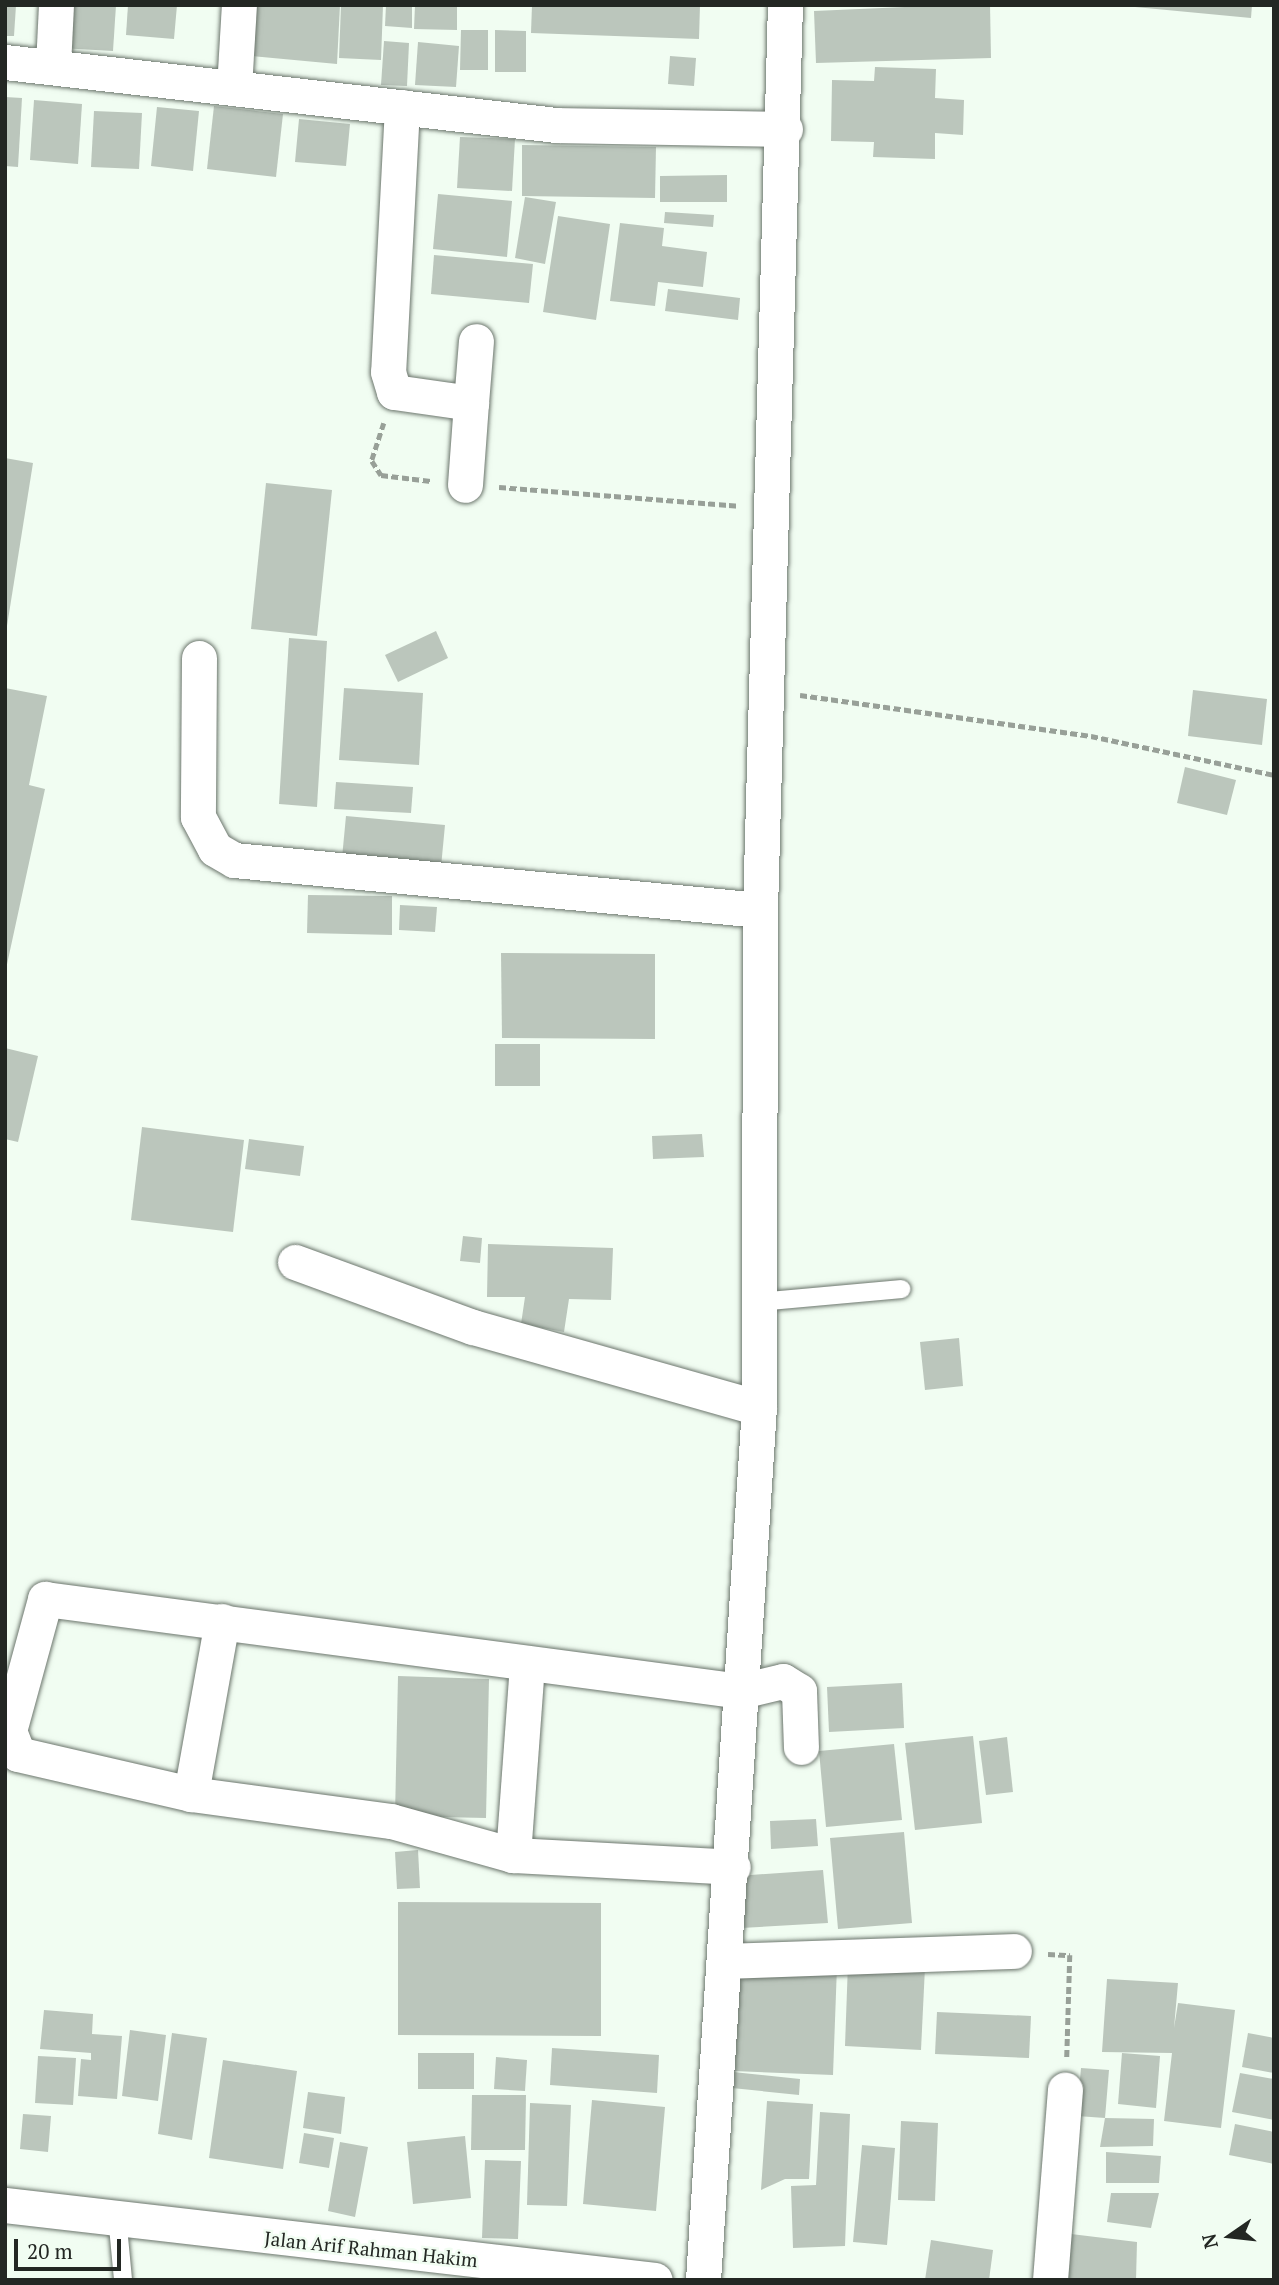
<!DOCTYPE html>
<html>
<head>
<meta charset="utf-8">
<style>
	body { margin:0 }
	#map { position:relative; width:1279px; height:2285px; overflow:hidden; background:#f1fdf2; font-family:"PT Serif",serif }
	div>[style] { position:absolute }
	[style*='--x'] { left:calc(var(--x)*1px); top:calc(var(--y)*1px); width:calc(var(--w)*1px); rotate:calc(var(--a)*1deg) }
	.building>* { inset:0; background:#bbc6bc }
	.path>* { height:4.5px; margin-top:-2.25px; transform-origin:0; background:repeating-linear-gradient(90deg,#98a098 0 7px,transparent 0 10.5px) }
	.roads { filter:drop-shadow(0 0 2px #6c766d) drop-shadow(0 0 2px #6c766d) }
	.service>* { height:18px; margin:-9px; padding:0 9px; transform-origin:9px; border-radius:9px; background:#fff }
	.minor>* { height:35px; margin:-17.5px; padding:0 17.5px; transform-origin:17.5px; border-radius:17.5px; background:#fff }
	span { translate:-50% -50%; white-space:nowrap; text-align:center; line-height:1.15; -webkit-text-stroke:5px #f1fdf2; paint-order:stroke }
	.street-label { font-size:19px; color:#232723 }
	.frame { position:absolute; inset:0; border:7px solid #232723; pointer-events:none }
	.north { position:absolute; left:1195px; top:2201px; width:70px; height:70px; -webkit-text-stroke:5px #f1fdf2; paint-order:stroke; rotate:256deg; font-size:19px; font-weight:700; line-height:28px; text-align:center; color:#232723 }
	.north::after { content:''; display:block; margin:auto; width:24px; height:32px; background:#232723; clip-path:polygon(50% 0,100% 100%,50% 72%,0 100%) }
	.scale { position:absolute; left:14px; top:2239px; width:107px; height:32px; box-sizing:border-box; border:4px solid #232723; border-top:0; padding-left:9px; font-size:21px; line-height:24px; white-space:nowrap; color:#232723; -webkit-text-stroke:5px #f1fdf2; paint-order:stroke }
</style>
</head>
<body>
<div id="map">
	<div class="building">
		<div style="clip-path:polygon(5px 5px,16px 5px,14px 36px,5px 36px)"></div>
		<div style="clip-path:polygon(62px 5px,116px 5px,113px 51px,60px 48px)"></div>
		<div style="clip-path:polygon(128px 5px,177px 5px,174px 39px,126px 35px)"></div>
		<div style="clip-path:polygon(245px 5px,340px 5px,337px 64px,242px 55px)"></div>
		<div style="clip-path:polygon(341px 5px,383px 5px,381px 60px,339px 58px)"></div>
		<div style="clip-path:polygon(386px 5px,412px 5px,412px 28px,385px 26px)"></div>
		<div style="clip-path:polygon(415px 5px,457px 5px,457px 30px,414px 29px)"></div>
		<div style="clip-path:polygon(532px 5px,700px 5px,699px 39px,531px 33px)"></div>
		<div style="clip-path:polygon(950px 5px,990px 5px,991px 58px,816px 63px,814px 11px)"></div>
		<div style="clip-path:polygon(1114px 5px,1252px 5px,1251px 18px)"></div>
		<div style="clip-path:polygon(461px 30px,488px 30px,488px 70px,460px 70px)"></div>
		<div style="clip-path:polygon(495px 30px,526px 31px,526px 72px,495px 72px)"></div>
		<div style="clip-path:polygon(384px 41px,409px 43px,407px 86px,381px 85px)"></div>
		<div style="clip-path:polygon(418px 42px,459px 46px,456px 87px,415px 85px)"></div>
		<div style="clip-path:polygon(670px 56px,696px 58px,694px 86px,668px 84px)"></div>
		<div style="clip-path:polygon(875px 67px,936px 69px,935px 98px,964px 100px,963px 135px,935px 133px,935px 159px,873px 157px,874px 142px,831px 141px,832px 80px,874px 81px)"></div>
		<div style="clip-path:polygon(5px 97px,22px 98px,18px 167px,5px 166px)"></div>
		<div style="clip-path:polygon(34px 100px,82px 104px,78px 164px,30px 160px)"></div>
		<div style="clip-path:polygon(214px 106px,283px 114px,276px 177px,207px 169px)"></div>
		<div style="clip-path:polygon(157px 107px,199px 111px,193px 171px,151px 166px)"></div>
		<div style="clip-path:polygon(94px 111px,142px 113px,139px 169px,91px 167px)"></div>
		<div style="clip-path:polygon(299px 119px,350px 124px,346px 166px,295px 162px)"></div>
		<div style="clip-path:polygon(460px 137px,515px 139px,512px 191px,457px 188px)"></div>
		<div style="clip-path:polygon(522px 145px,656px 147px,655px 198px,522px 196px)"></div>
		<div style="clip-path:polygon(727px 175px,727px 202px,660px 202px,660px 176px)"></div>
		<div style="clip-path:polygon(438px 194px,512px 201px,507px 257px,433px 249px)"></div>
		<div style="clip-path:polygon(525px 197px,556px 202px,545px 264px,515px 258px)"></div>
		<div style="clip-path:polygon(665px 212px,714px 215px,713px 227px,664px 223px)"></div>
		<div style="clip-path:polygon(558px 216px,610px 224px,596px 320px,543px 312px)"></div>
		<div style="clip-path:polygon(620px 223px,664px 228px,662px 246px,707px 252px,703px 287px,658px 282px,655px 306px,610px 301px)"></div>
		<div style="clip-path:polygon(434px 255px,533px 264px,529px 303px,431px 294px)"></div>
		<div style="clip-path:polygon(668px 289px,740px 298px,738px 320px,665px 311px)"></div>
		<div style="clip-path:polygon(5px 458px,33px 463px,7px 626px,5px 626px)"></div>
		<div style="clip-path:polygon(266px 483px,332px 490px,317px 636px,251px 629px)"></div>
		<div style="clip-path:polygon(436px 631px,448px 658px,398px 682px,385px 655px)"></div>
		<div style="clip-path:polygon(289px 638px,327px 641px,317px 807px,279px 804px)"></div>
		<div style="clip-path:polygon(5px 688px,47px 696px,29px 785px,45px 789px,6px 969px)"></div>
		<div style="clip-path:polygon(344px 688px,423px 693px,419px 765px,339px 760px)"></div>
		<div style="clip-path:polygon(1193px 690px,1267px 699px,1262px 745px,1188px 736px)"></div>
		<div style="clip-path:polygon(1185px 767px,1236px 780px,1227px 815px,1177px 803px)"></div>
		<div style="clip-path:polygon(336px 782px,413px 787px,411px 813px,334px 809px)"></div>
		<div style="clip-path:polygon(346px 816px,445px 825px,441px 867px,342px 858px)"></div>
		<div style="clip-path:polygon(308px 895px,392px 896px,392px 935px,307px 933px)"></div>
		<div style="clip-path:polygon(400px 905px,437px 907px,435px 932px,399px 930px)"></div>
		<div style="clip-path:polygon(501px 953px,655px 954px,655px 1039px,502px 1038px)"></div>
		<div style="clip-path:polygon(495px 1044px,540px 1044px,540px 1086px,495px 1086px)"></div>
		<div style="clip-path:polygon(5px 1048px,38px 1056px,18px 1142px,5px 1139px)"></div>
		<div style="clip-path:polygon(142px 1127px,244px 1140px,233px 1232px,131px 1220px)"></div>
		<div style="clip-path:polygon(702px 1134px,704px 1157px,653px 1159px,652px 1136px)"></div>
		<div style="clip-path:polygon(249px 1139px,304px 1146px,300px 1176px,245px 1169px)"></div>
		<div style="clip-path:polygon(463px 1236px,482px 1238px,480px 1263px,460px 1261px)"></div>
		<div style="clip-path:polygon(488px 1244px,613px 1248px,611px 1300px,569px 1299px,564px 1332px,521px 1324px,525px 1297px,487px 1297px)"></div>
		<div style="clip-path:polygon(959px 1338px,963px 1386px,925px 1390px,920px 1342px)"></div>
		<div style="clip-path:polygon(398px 1676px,489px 1679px,486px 1818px,395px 1816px)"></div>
		<div style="clip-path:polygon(902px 1683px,904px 1728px,829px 1732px,827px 1687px)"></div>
		<div style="clip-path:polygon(973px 1736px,982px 1823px,915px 1830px,905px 1743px)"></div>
		<div style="clip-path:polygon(1007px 1737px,1013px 1792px,986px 1795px,979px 1741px)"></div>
		<div style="clip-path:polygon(894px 1744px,902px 1820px,826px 1827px,819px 1751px)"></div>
		<div style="clip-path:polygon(816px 1819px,818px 1846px,771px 1849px,770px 1821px)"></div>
		<div style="clip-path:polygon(904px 1832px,912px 1923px,838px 1929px,830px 1838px)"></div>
		<div style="clip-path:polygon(418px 1850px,420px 1888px,397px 1889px,395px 1852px)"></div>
		<div style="clip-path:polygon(823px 1870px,828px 1923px,741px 1928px,737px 1876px)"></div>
		<div style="clip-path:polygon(398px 1902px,601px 1903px,601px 2036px,398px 2035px)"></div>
		<div style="clip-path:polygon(738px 1962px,837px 1966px,833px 2075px,733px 2071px)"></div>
		<div style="clip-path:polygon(848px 1963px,925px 1967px,921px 2050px,845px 2046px)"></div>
		<div style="clip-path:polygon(1107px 1979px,1178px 1983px,1174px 2028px,1178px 2003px,1235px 2010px,1221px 2128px,1164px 2121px,1172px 2053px,1102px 2052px)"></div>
		<div style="clip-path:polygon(44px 2010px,93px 2014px,92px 2034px,122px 2036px,117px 2099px,78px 2096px,81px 2059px,91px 2060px,91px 2053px,40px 2049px)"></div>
		<div style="clip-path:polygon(937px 2012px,1031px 2016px,1029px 2058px,935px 2054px)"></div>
		<div style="clip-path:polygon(130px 2030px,166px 2035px,158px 2101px,122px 2096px)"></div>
		<div style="clip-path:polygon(172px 2033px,207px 2038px,192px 2140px,158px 2134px)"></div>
		<div style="clip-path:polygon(1248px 2033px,1274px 2038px,1274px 2073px,1242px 2067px)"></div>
		<div style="clip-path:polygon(552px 2048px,659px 2055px,657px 2093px,550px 2085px)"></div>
		<div style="clip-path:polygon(418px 2053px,474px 2053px,474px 2089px,418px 2089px)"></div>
		<div style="clip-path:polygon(1122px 2053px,1160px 2056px,1156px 2108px,1118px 2104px)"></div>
		<div style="clip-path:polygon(38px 2056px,76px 2058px,73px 2105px,35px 2103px)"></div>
		<div style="clip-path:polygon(496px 2057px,527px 2060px,525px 2091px,494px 2089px)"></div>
		<div style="clip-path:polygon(223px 2060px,297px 2071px,283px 2169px,209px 2158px)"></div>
		<div style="clip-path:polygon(1081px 2068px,1109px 2070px,1105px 2118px,1077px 2116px)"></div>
		<div style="clip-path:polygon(733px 2072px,800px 2079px,799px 2095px,732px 2088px)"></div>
		<div style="clip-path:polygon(1240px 2073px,1274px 2079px,1274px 2120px,1232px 2112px)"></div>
		<div style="clip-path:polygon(308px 2092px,345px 2097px,341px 2134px,303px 2128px)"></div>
		<div style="clip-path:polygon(472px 2095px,526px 2095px,525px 2150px,471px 2150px)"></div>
		<div style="clip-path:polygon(592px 2100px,665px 2107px,656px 2211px,583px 2204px)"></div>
		<div style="clip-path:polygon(767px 2101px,813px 2104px,809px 2179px,785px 2179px,761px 2190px)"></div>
		<div style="clip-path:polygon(530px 2103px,571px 2105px,567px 2206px,527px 2205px)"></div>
		<div style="clip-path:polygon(820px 2112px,850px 2114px,845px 2246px,793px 2248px,791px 2186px,816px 2185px)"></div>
		<div style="clip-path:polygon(23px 2114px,51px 2116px,48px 2152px,20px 2149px)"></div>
		<div style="clip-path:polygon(1105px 2118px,1154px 2119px,1153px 2146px,1100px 2147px)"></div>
		<div style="clip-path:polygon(901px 2121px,938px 2123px,935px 2201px,898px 2200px)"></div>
		<div style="clip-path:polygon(1235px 2124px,1274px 2132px,1274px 2164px,1229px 2155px)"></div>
		<div style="clip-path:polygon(304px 2133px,334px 2138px,329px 2168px,299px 2163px)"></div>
		<div style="clip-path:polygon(465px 2136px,471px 2198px,413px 2204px,407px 2142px)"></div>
		<div style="clip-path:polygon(340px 2142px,368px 2147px,355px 2217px,328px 2211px)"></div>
		<div style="clip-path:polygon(862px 2145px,895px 2148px,887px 2245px,853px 2242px)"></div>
		<div style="clip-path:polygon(1106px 2152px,1161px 2156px,1159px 2183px,1106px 2183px)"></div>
		<div style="clip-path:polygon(485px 2160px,521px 2161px,518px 2239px,482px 2238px)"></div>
		<div style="clip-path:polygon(1111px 2193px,1159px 2193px,1151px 2228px,1107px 2222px)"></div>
		<div style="clip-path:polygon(1071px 2234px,1137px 2242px,1136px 2280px,1061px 2280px)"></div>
		<div style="clip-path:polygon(931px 2240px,993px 2250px,989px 2280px,925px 2280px)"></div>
	</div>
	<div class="path">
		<div style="--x:384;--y:423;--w:40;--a:108"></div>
		<div style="--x:372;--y:461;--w:17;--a:57"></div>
		<div style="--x:381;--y:475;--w:50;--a:6.8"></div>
		<div style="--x:499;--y:487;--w:240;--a:4.5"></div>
		<div style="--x:800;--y:695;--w:294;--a:8"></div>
		<div style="--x:1091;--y:736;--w:187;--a:12"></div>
		<div style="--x:1048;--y:1954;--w:22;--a:3"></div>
		<div style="--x:1070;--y:1955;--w:103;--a:91.7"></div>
	</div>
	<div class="roads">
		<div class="service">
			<div style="--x:759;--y:1302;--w:143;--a:-5.2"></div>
			<div style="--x:117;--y:2216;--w:64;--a:84.6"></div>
		</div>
		<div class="minor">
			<div style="--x:5;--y:62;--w:555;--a:6.52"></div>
			<div style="--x:556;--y:125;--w:229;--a:1"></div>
			<div style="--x:53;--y:66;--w:61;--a:-87.2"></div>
			<div style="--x:234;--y:88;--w:83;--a:-86.6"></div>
			<div style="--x:402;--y:107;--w:265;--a:93"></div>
			<div style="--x:388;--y:372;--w:21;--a:73"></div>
			<div style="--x:394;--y:392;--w:78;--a:8.1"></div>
			<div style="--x:471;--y:403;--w:82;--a:94.2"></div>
			<div style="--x:471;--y:403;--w:62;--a:-85.4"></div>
			<div style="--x:199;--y:658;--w:159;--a:90.4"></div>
			<div style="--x:198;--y:817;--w:36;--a:62"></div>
			<div style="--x:215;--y:849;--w:22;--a:30"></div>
			<div style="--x:234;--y:860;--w:528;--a:5.43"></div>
			<div style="--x:295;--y:1262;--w:189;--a:20.1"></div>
			<div style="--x:473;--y:1327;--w:297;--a:15.8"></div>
			<div style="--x:222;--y:1621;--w:176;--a:100.2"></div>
			<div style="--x:191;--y:1794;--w:202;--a:7.7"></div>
			<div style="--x:391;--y:1821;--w:127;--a:15.6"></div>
			<div style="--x:513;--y:1855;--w:220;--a:3.1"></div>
			<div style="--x:191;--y:1794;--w:178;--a:-167"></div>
			<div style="--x:18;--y:1754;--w:25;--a:-111"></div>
			<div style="--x:9;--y:1731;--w:137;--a:-74.7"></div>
			<div style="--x:45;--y:1599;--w:702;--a:7.53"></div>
			<div style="--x:741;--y:1691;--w:43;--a:-13.4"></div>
			<div style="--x:783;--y:1681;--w:19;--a:32"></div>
			<div style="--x:799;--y:1691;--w:56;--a:88"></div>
			<div style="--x:513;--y:1855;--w:190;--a:-85.8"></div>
			<div style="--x:727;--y:1961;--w:287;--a:-2"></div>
			<div style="--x:5;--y:2205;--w:654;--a:6.58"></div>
			<div style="--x:703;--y:2280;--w:874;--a:-86.33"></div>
			<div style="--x:759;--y:1408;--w:498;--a:-89.9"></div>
			<div style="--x:760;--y:910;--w:905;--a:-88.42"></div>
			<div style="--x:1050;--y:2280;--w:191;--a:-85.5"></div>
		</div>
	</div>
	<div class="street-label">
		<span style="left:371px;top:2249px;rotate:6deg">Jalan Arif Rahman Hakim</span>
	</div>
	<div class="frame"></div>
	<div class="north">N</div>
	<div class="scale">20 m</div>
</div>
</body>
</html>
